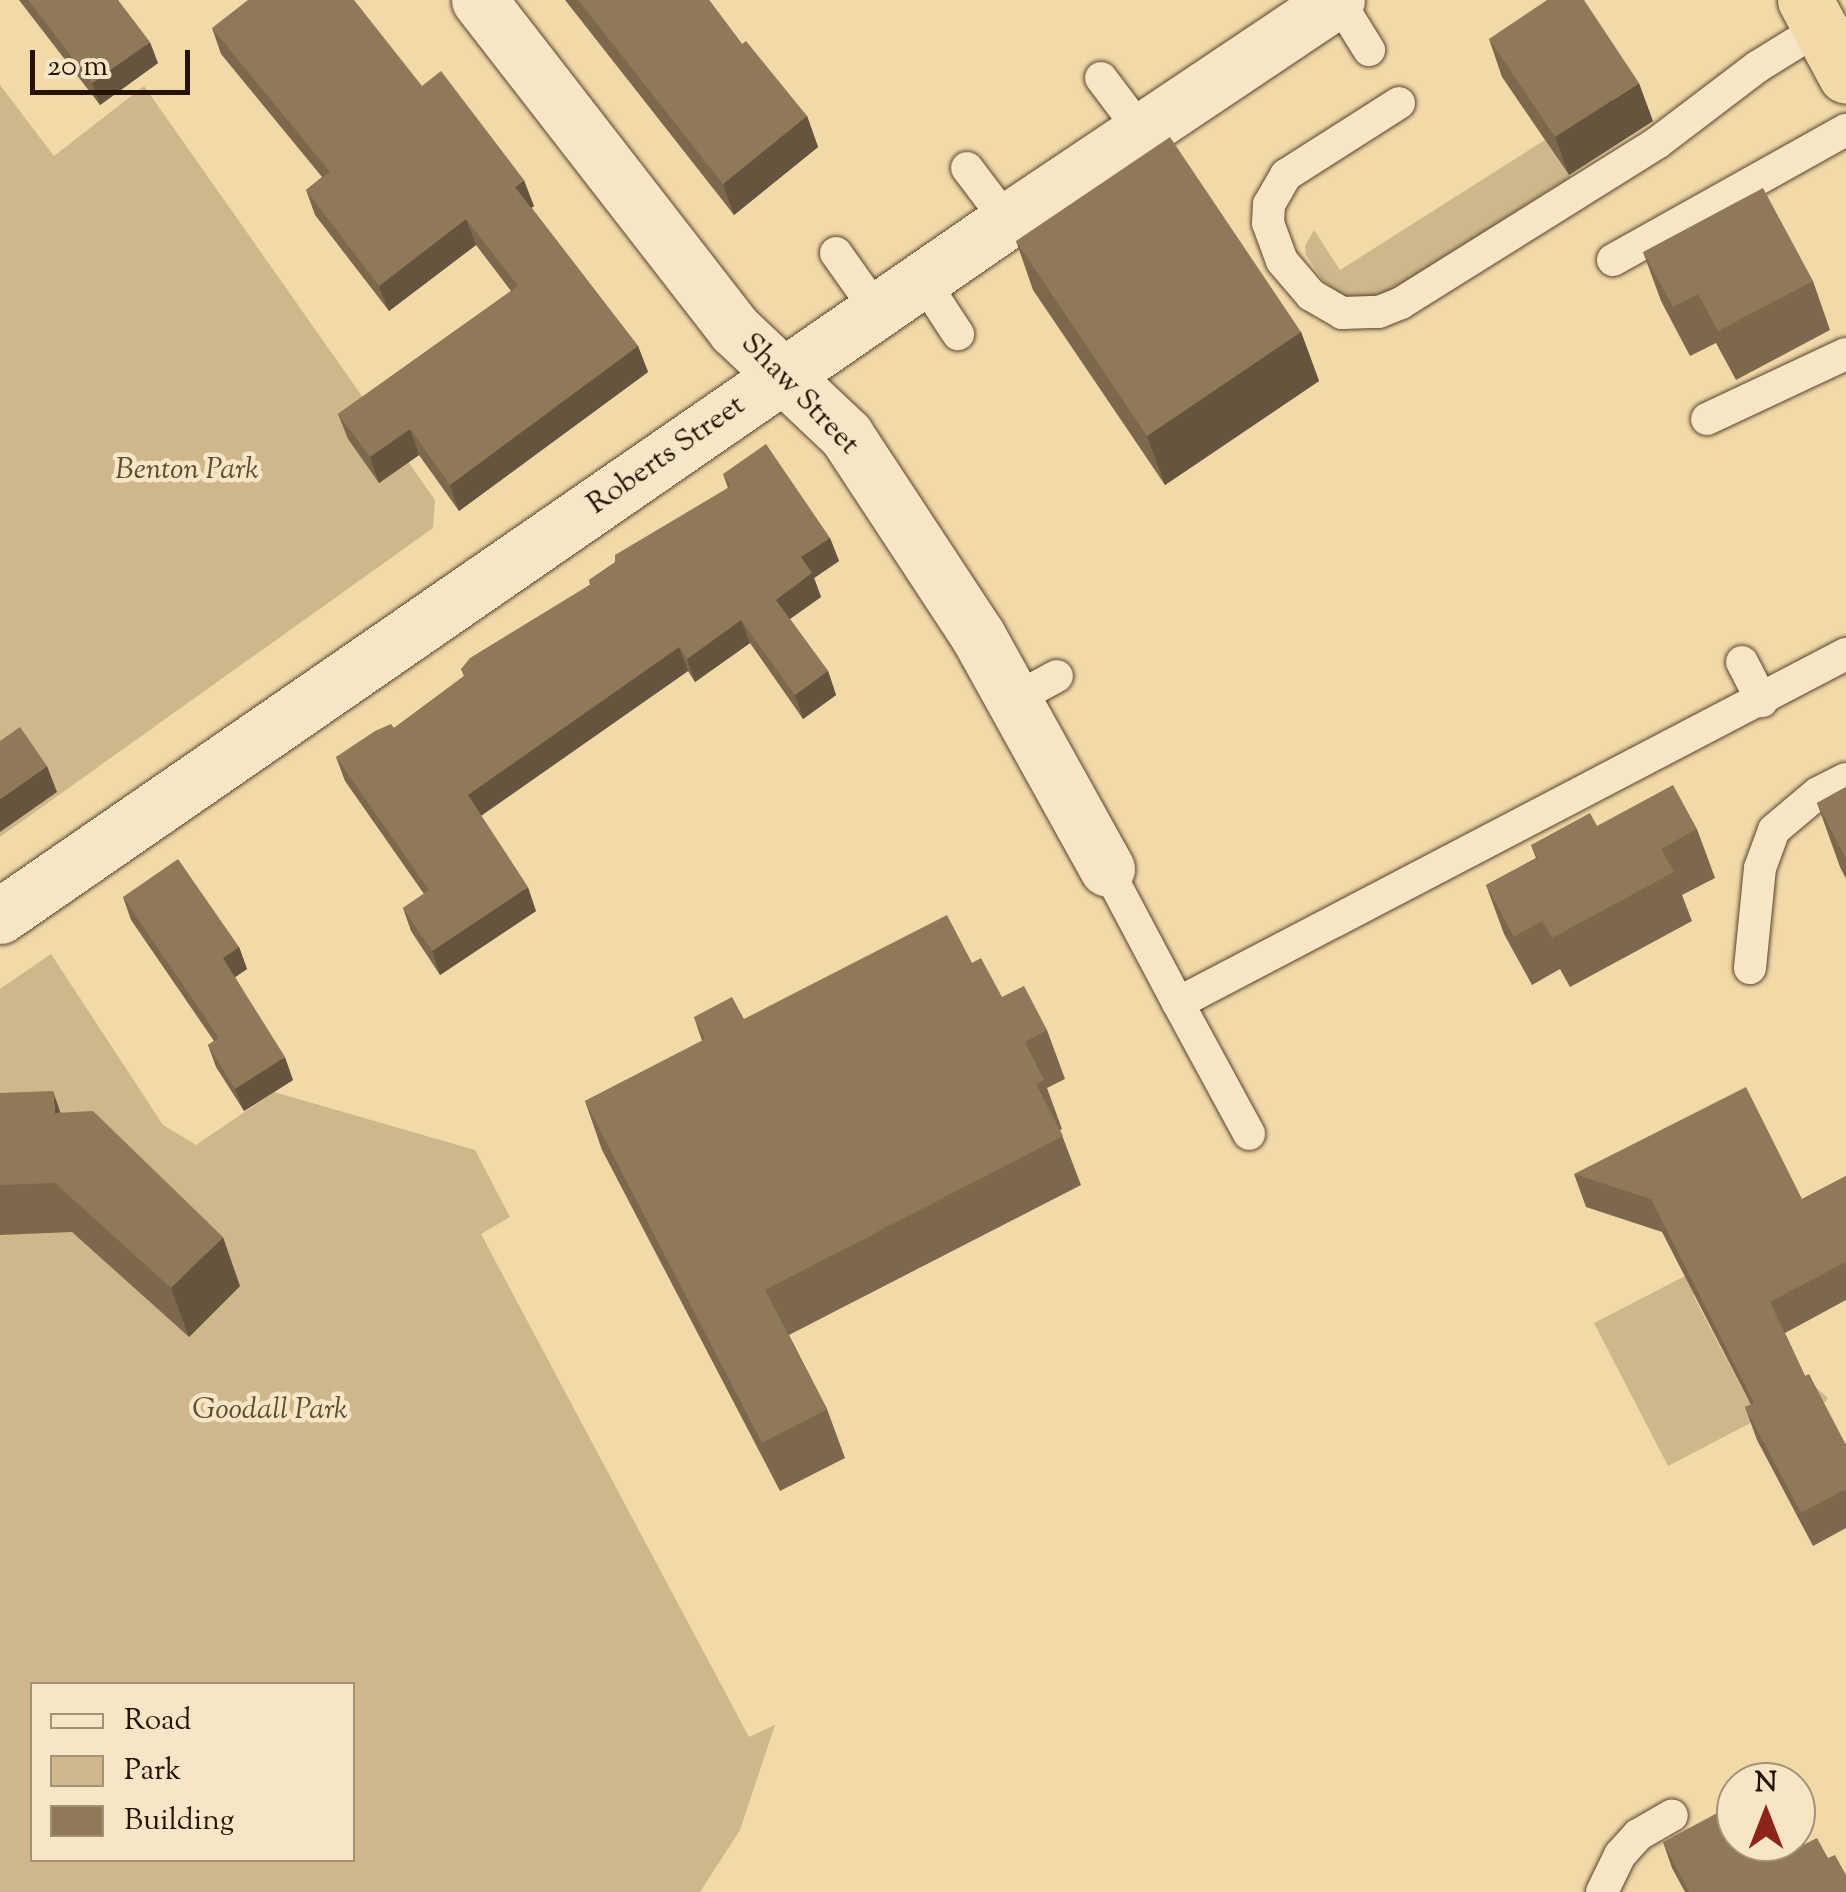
<!DOCTYPE html>
<html>
<head>
<meta charset="utf-8">
<style>
	body { margin:0 }
	#map { position:relative; width:1846px; height:1892px; overflow:hidden; background:#f2d9a8; font-family:"Sorts Mill Goudy",serif }
	div>[style] { position:absolute }
	[style*='--x'] { left:calc(var(--x)*1px); top:calc(var(--y)*1px); width:calc(var(--w)*1px); rotate:calc(var(--a)*1deg) }
	.green>* { inset:0; background:#cfb78c }
	.roads { filter:drop-shadow(0 0 2px #58442c) drop-shadow(0 0 2px #58442c) }
	.service>* { height:32px; margin:-16px; padding:0 16px; transform-origin:16px; border-radius:16px; background:#f7e6c6 }
	.minor>* { height:55px; margin:-27.5px; padding:0 27.5px; transform-origin:27.5px; border-radius:27.5px; background:#f7e6c6 }
	.tertiary>* { height:55px; margin:-27.5px; padding:0 27.5px; transform-origin:27.5px; border-radius:27.5px; background:#f7e6c6 }
	.trunk>* { height:55px; margin:-27.5px; padding:0 27.5px; transform-origin:27.5px; border-radius:27.5px; background:#f2d9a8 }
	.wall>* { inset:0; background:#7c684c }
	.shaded-wall>* { inset:0; background:#65553e }
	.building>* { inset:0; background:#907958 }
	span { translate:-50% -50%; white-space:nowrap; text-align:center; line-height:1.15; -webkit-text-stroke:9px #f7e6c6; paint-order:stroke }
	.street-label { font-size:30px; color:#251202 }
	.park-label { font-size:30px; color:#604c32; font-style:italic }
	.legend { position:absolute; left:30px; top:1682px; width:325px; height:180px; box-sizing:border-box; background:#f7e6c6; border:2px solid #a39178; margin:0; padding:12px 18px; list-style:none; font-size:30px; color:#251202 }
	.legend li { display:flex; align-items:center; gap:20px; height:50px }
	.legend b { width:50px; border:2px solid #a39178 }
	.north { position:absolute; left:1716px; top:1762px; width:100px; height:100px; box-sizing:border-box; background:#f7e6c6; border:2px solid #a39178; border-radius:50%; rotate:0deg; font-size:28px; font-weight:700; line-height:40px; text-align:center; color:#251202 }
	.north::after { content:''; display:block; margin:auto; width:35px; height:45px; background:#8f2418; clip-path:polygon(50% 0,100% 100%,50% 72%,0 100%) }
	.scale { position:absolute; left:30px; top:50px; width:160px; height:45px; box-sizing:border-box; border:5px solid #251202; border-top:0; padding-left:12px; font-size:30px; line-height:35px; white-space:nowrap; color:#251202; -webkit-text-stroke:8px #f7e6c6; paint-order:stroke }
</style>
</head>
<body>
<div id="map">
	<div class="green">
		<div style="clip-path:polygon(0 85px,54px 156px,144px 86px,435px 500px,433px 528px,0 837px)"></div>
		<div style="clip-path:polygon(1545px 140px,1570px 177px,1385px 295px,1348px 299px,1324px 282px,1306px 255px,1305px 246px,1314px 230px,1340px 270px)"></div>
		<div style="clip-path:polygon(evenodd,51px 954px,163px 1125px,196px 1145px,274px 1092px,475px 1150px,510px 1217px,481px 1234px,749px 1737px,775px 1725px,740px 1830px,700px 1892px,0 1892px,0 989px,51px 954px,32px 1684px,352px 1684px,352px 1860px,32px 1860px,32px 1684px)"></div>
		<div style="clip-path:polygon(1846px 1193px,1846px 1215px,1693px 1295px,1748px 1400px,1801px 1374px,1828px 1398px,1821px 1407px,1764px 1416px,1668px 1466px,1594px 1323px)"></div>
	</div>
	<div class="roads">
		<div class="service">
			<div style="--x:1338;--y:0;--w:59;--a:58.2"></div>
			<div style="--x:1101;--y:78;--w:66;--a:53"></div>
			<div style="--x:1399;--y:103;--w:134;--a:147.5"></div>
			<div style="--x:1286;--y:175;--w:34;--a:120"></div>
			<div style="--x:1269;--y:204;--w:19;--a:93"></div>
			<div style="--x:1268;--y:223;--w:40;--a:69.8"></div>
			<div style="--x:1282;--y:261;--w:45;--a:49.5"></div>
			<div style="--x:1311;--y:295;--w:36;--a:30"></div>
			<div style="--x:1342;--y:313;--w:37;--a:-2"></div>
			<div style="--x:1379;--y:312;--w:24;--a:-22"></div>
			<div style="--x:1401;--y:303;--w:302;--a:-32"></div>
			<div style="--x:1657;--y:143;--w:126;--a:-37.2"></div>
			<div style="--x:1757;--y:67;--w:74;--a:-31.8"></div>
			<div style="--x:967;--y:168;--w:66;--a:53"></div>
			<div style="--x:836;--y:253;--w:71;--a:54.7"></div>
			<div style="--x:1613;--y:260;--w:267;--a:-29.2"></div>
			<div style="--x:922;--y:279;--w:66;--a:56.8"></div>
			<div style="--x:1707;--y:419;--w:153;--a:-25.1"></div>
			<div style="--x:1742;--y:662;--w:44;--a:62.9"></div>
			<div style="--x:1013;--y:700;--w:50;--a:-28.6"></div>
			<div style="--x:1107;--y:869;--w:152;--a:62.1"></div>
			<div style="--x:1178;--y:1003;--w:754;--a:-27.59"></div>
			<div style="--x:1750;--y:968;--w:100;--a:-84.3"></div>
			<div style="--x:1760;--y:868;--w:40;--a:-69.8"></div>
			<div style="--x:1774;--y:830;--w:57;--a:-40.1"></div>
			<div style="--x:1818;--y:793;--w:31;--a:-27"></div>
			<div style="--x:1178;--y:1003;--w:149;--a:61.5"></div>
			<div style="--x:1602;--y:1892;--w:41;--a:-64.1"></div>
			<div style="--x:1620;--y:1855;--w:27;--a:-48"></div>
			<div style="--x:1638;--y:1835;--w:39;--a:-30"></div>
		</div>
		<div class="minor">
			<div style="--x:479;--y:0;--w:418;--a:52.2"></div>
			<div style="--x:735;--y:330;--w:153;--a:43.4"></div>
			<div style="--x:846;--y:435;--w:240;--a:56.7"></div>
			<div style="--x:978;--y:636;--w:266;--a:61"></div>
		</div>
		<div class="tertiary">
			<div style="--x:0;--y:916;--w:1224;--a:-34.61"></div>
			<div style="--x:1007;--y:221;--w:397;--a:-33.8"></div>
		</div>
		<div class="trunk">
			<div style="--x:1805;--y:0;--w:86;--a:61.7"></div>
		</div>
	</div>
	<div class="wall">
		<div style="clip-path:polygon(19px 0,118px 0,158px 63px,100px 105px)"></div>
		<div style="clip-path:polygon(565px 0,709px 0,742px 44px,807px 116px,818px 147px,734px 215px)"></div>
		<div style="clip-path:polygon(212px 28px,422px 86px,534px 206px,531px 207px,638px 346px,648px 372px,459px 511px,419px 455px,379px 483px,348px 439px,338px 414px,511px 291px,476px 245px,389px 311px,315px 215px,306px 190px,322px 177px,221px 54px)"></div>
		<div style="clip-path:polygon(1489px 39px,1653px 121px,1569px 175px,1502px 77px)"></div>
		<div style="clip-path:polygon(1016px 241px,1301px 332px,1319px 381px,1165px 485px,1033px 290px)"></div>
		<div style="clip-path:polygon(1643px 252px,1813px 281px,1830px 330px,1736px 380px,1716px 343px,1690px 356px,1661px 301px)"></div>
		<div style="clip-path:polygon(723px 474px,830px 538px,839px 561px,814px 578px,821px 597px,790px 619px,828px 671px,836px 695px,803px 719px,750px 643px,695px 682px,688px 671px,481px 816px,536px 911px,440px 975px,411px 931px,403px 908px,424px 894px,345px 781px,336px 757px,394px 728px,464px 676px,461px 669px,590px 585px,589px 580px,728px 488px)"></div>
		<div style="clip-path:polygon(1846px 787px,1846px 879px,1840px 867px,1817px 803px)"></div>
		<div style="clip-path:polygon(1597px 826px,1697px 829px,1715px 878px,1682px 895px,1692px 921px,1570px 987px,1560px 969px,1532px 985px,1504px 934px,1486px 885px,1536px 858px,1531px 845px)"></div>
		<div style="clip-path:polygon(123px 897px,239px 947px,247px 969px,235px 977px,293px 1080px,244px 1111px,216px 1067px,208px 1045px,214px 1041px,131px 920px)"></div>
		<div style="clip-path:polygon(972px 963px,1002px 997px,1047px 1030px,1065px 1079px,1047px 1088px,1062px 1129px,1060px 1130px,1081px 1185px,789px 1335px,827px 1409px,845px 1458px,780px 1491px,602px 1150px,585px 1101px,702px 1041px,694px 1017px,744px 1019px)"></div>
		<div style="clip-path:polygon(0 1093px,60px 1112px,240px 1286px,189px 1337px,72px 1232px,0 1235px)"></div>
		<div style="clip-path:polygon(1574px 1174px,1802px 1199px,1846px 1176px,1846px 1300px,1785px 1333px,1805px 1376px,1846px 1445px,1846px 1528px,1813px 1546px,1757px 1440px,1745px 1407px,1751px 1405px,1662px 1232px,1586px 1207px)"></div>
		<div style="clip-path:polygon(1663px 1842px,1801px 1846px,1828px 1858px,1846px 1892px,1685px 1892px,1672px 1868px)"></div>
	</div>
	<div class="shaded-wall">
		<div style="clip-path:polygon(150px 42px,158px 63px,100px 105px,92px 83px)"></div>
		<div style="clip-path:polygon(1639px 83px,1653px 121px,1569px 175px,1555px 137px)"></div>
		<div style="clip-path:polygon(807px 116px,818px 147px,734px 215px,723px 184px)"></div>
		<div style="clip-path:polygon(524px 180px,534px 206px,525px 213px,515px 187px)"></div>
		<div style="clip-path:polygon(466px 219px,476px 245px,389px 311px,379px 286px)"></div>
		<div style="clip-path:polygon(1301px 332px,1319px 381px,1165px 485px,1147px 436px)"></div>
		<div style="clip-path:polygon(638px 346px,648px 372px,459px 511px,450px 485px)"></div>
		<div style="clip-path:polygon(410px 429px,419px 455px,379px 483px,370px 457px)"></div>
		<div style="clip-path:polygon(830px 538px,839px 561px,814px 578px,821px 597px,784px 623px,776px 600px,801px 557px)"></div>
		<div style="clip-path:polygon(741px 620px,750px 643px,695px 682px,687px 659px)"></div>
		<div style="clip-path:polygon(679px 647px,688px 671px,476px 819px,468px 795px)"></div>
		<div style="clip-path:polygon(828px 671px,836px 695px,803px 719px,795px 695px)"></div>
		<div style="clip-path:polygon(47px 766px,57px 792px,0 832px,0 799px)"></div>
		<div style="clip-path:polygon(528px 887px,536px 911px,440px 975px,432px 951px)"></div>
		<div style="clip-path:polygon(239px 947px,247px 969px,231px 980px,223px 958px)"></div>
		<div style="clip-path:polygon(285px 1057px,293px 1080px,244px 1111px,235px 1089px)"></div>
		<div style="clip-path:polygon(53px 1091px,70px 1140px,55px 1113px)"></div>
		<div style="clip-path:polygon(223px 1237px,240px 1286px,189px 1337px,171px 1288px)"></div>
	</div>
	<div class="building">
		<div style="clip-path:polygon(28px 0,118px 0,150px 42px,92px 83px)"></div>
		<div style="clip-path:polygon(248px 0,354px 0,422px 86px,441px 71px,524px 180px,515px 187px,638px 346px,450px 485px,410px 429px,370px 457px,338px 414px,518px 286px,466px 219px,379px 286px,306px 190px,330px 172px,212px 28px)"></div>
		<div style="clip-path:polygon(578px 0,709px 0,742px 44px,746px 41px,807px 116px,723px 184px)"></div>
		<div style="clip-path:polygon(1547px 0,1584px 0,1639px 83px,1555px 137px,1489px 39px)"></div>
		<div style="clip-path:polygon(1170px 137px,1301px 332px,1147px 436px,1016px 241px)"></div>
		<div style="clip-path:polygon(1763px 188px,1813px 281px,1718px 331px,1698px 294px,1673px 307px,1643px 252px)"></div>
		<div style="clip-path:polygon(766px 444px,830px 538px,801px 557px,812px 573px,776px 600px,828px 671px,795px 695px,741px 620px,687px 659px,679px 647px,468px 795px,528px 887px,432px 951px,403px 908px,429px 890px,336px 757px,375px 731px,391px 724px,394px 728px,465px 676px,461px 669px,470px 658px,591px 584px,589px 580px,615px 562px,615px 555px,731px 486px,723px 474px)"></div>
		<div style="clip-path:polygon(20px 727px,47px 766px,0 799px,0 741px)"></div>
		<div style="clip-path:polygon(1673px 785px,1697px 829px,1661px 849px,1674px 872px,1552px 938px,1542px 921px,1514px 937px,1486px 885px,1538px 858px,1531px 845px,1590px 813px,1597px 826px)"></div>
		<div style="clip-path:polygon(1846px 787px,1846px 859px,1817px 803px)"></div>
		<div style="clip-path:polygon(178px 859px,239px 947px,223px 958px,285px 1057px,235px 1089px,208px 1045px,219px 1038px,123px 897px)"></div>
		<div style="clip-path:polygon(947px 915px,972px 963px,981px 958px,1002px 997px,1024px 986px,1047px 1030px,1025px 1042px,1044px 1080px,1036px 1084px,1063px 1136px,765px 1290px,827px 1409px,762px 1443px,585px 1101px,705px 1039px,694px 1017px,732px 997px,744px 1019px)"></div>
		<div style="clip-path:polygon(1746px 1087px,1802px 1199px,1846px 1176px,1846px 1262px,1770px 1302px,1805px 1376px,1809px 1374px,1846px 1445px,1846px 1489px,1801px 1513px,1745px 1407px,1754px 1403px,1651px 1199px,1574px 1174px)"></div>
		<div style="clip-path:polygon(53px 1091px,55px 1113px,93px 1111px,223px 1237px,171px 1288px,55px 1183px,0 1185px,0 1093px)"></div>
		<div style="clip-path:polygon(1736px 1803px,1736px 1842px,1796px 1842px,1796px 1836px,1801px 1846px,1817px 1838px,1828px 1858px,1835px 1855px,1846px 1875px,1846px 1892px,1689px 1892px,1663px 1842px)"></div>
	</div>
	<div class="street-label">
		<span style="left:799px;top:395px;rotate:46deg">Shaw Street</span>
		<span style="left:667px;top:456px;rotate:-35deg">Roberts Street</span>
	</div>
	<div class="park-label">
		<span style="left:187px;top:471px">Benton Park</span>
		<span style="left:270px;top:1411px">Goodall Park</span>
	</div>
	<ul class="legend">
	<li><b style="height:12px;background:#f7e6c6"></b>Road</li>
	<li><b style="height:28px;background:#cfb78c"></b>Park</li>
	<li><b style="height:28px;background:#907958"></b>Building</li>
	</ul>
	<div class="north">N</div>
	<div class="scale">20 m</div>
</div>
</body>
</html>
